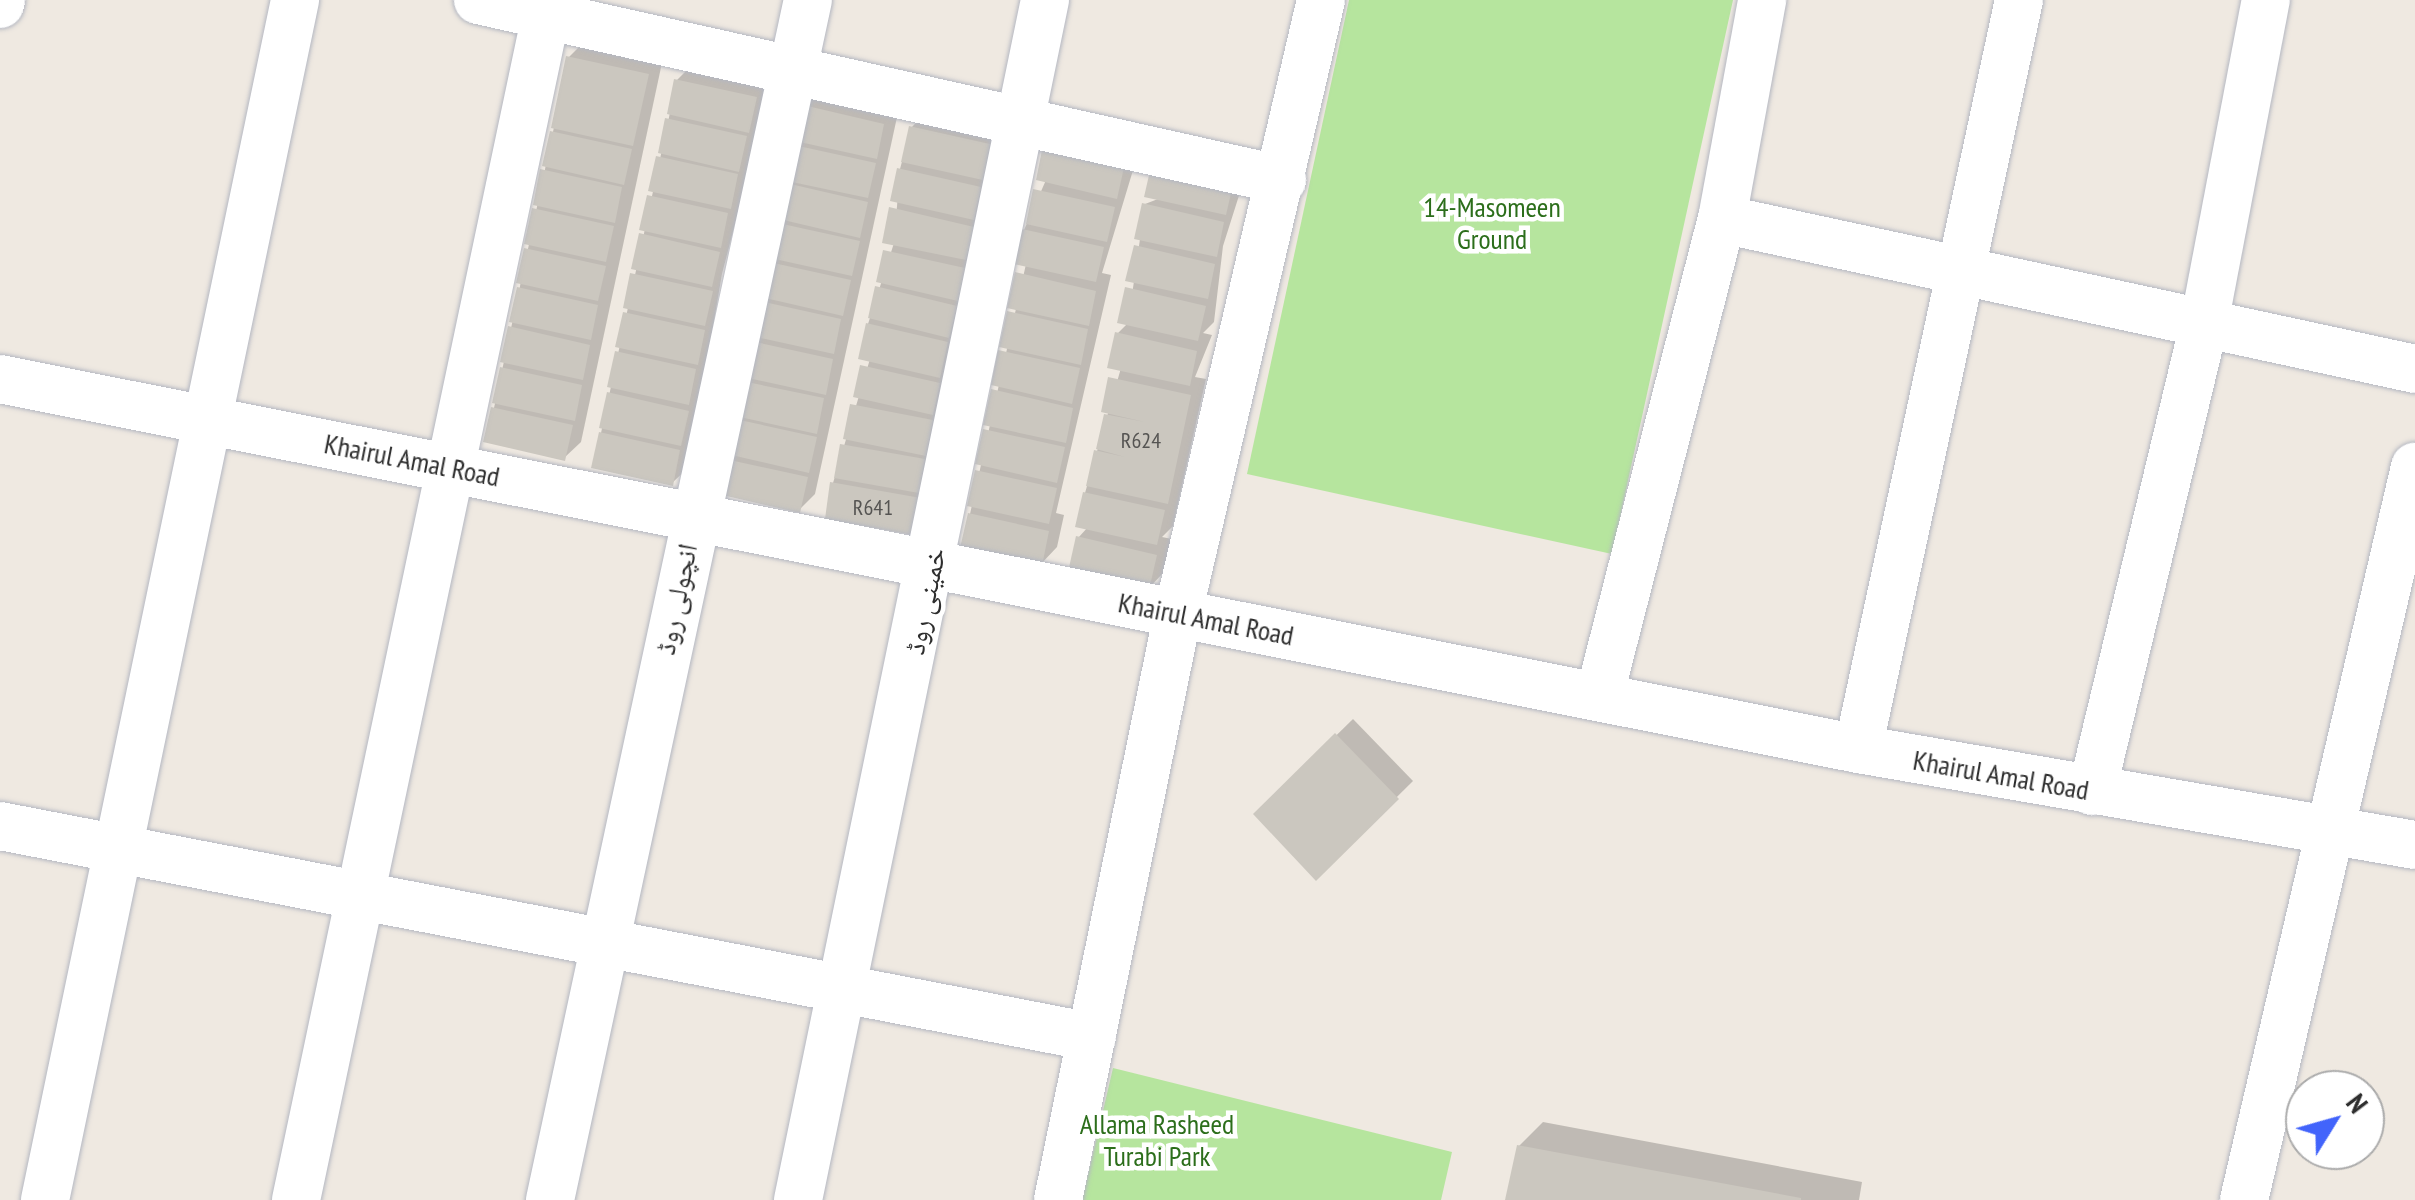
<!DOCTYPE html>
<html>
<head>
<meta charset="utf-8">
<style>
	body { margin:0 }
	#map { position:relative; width:2415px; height:1200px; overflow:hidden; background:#efe9e1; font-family:"PT Sans Narrow","Noto Naskh Arabic",sans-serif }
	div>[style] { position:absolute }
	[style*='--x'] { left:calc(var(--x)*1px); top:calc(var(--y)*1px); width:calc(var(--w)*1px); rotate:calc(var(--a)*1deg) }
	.green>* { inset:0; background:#b6e59e }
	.shadow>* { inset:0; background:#0003 }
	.building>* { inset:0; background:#cbc7bf }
	.roads { filter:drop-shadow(0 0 2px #b4b7c1) drop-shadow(0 0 2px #b4b7c1) }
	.minor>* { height:48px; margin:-24px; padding:0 24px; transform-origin:24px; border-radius:24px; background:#fff }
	span { translate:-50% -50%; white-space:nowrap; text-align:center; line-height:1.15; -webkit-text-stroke:9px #fff; paint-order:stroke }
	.number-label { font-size:22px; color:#555452 }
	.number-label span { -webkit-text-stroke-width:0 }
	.park-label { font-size:28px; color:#2c6e1b }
	.street-label { font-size:28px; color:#2e2e2e }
	.north { position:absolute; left:2285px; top:1070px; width:100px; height:100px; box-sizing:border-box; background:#fff; border:2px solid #ababab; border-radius:50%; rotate:53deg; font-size:28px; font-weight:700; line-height:40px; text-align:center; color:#2e2e2e }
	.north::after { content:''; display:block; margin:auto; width:35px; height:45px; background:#4264fb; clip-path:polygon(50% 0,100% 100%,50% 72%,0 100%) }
</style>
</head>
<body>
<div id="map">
	<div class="green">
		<div style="clip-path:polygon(1349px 0,1733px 0,1612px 554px,1247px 474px)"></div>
		<div style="clip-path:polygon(1113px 1068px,1452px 1152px,1441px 1200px,1082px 1200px)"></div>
	</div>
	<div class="shadow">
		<div style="clip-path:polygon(585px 41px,663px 58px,581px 442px,564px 458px,494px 408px,569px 57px)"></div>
		<div style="clip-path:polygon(693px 64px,772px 81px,722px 274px,689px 467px,672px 483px,601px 433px,677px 80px)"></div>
		<div style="clip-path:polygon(821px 90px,899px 108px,815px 494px,799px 510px,721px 492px,805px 106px)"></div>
		<div style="clip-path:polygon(927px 111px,1005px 128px,929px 516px,833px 483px,870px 359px,868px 324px,894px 243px,900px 169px,911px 128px)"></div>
		<div style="clip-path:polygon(1140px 147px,1102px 273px,1111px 275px,1056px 513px,1064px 515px,1057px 547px,1041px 564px,970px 514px,1026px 264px,1024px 230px,1046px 180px)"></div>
		<div style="clip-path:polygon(1249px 164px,1223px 246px,1214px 322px,1203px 333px,1212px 335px,1195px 377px,1206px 379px,1173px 526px,1162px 537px,1172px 539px,1165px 571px,1149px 588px,1078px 538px,1088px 527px,1085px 493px,1121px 368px,1118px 333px,1128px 323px,1145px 204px)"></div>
		<div style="clip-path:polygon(1353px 719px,1413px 781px,1316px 877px,1256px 814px)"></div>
		<div style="clip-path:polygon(1543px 1122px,1862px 1182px,1859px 1200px,1508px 1200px,1519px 1146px)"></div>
	</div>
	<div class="building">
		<div style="clip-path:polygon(566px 56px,649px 74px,633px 146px,551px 128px)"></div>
		<div style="clip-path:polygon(674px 79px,757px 97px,749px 133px,667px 114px)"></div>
		<div style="clip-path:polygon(803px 105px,884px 124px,877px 159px,795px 141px)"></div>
		<div style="clip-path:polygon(665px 118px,747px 136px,739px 172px,658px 153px)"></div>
		<div style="clip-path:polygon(909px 126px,990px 144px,983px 180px,901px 162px)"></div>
		<div style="clip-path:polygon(550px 131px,632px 149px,624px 185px,542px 166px)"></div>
		<div style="clip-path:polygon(794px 145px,876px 163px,868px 198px,787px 181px)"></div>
		<div style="clip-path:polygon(1043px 145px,1125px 163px,1117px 199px,1036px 180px)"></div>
		<div style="clip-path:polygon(656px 156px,738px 174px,731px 209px,648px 191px)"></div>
		<div style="clip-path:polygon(1152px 162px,1234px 180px,1226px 215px,1144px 197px)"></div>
		<div style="clip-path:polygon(897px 168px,981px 187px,974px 220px,890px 201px)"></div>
		<div style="clip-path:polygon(540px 169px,622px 187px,615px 223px,533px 205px)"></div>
		<div style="clip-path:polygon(786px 183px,868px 202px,860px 238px,779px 219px)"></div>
		<div style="clip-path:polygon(1033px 189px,1115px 207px,1107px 242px,1026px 224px)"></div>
		<div style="clip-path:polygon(647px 195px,728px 213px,721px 248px,639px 230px)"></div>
		<div style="clip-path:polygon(1142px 203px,1224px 222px,1217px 257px,1134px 239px)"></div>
		<div style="clip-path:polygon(889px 207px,974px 227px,966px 260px,882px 243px)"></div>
		<div style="clip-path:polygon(532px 208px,614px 226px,606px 262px,524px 244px)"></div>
		<div style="clip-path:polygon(778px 223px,860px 241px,852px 276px,770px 258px)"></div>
		<div style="clip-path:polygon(1022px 229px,1104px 247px,1096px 282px,1014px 264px)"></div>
		<div style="clip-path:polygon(639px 233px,720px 252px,712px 287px,631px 269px)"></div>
		<div style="clip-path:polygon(1134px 245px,1215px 264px,1208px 299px,1125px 281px)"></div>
		<div style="clip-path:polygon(524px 248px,606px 266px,598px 301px,516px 283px)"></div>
		<div style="clip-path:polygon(883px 250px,965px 268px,958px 301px,876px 282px)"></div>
		<div style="clip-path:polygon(769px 262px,851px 280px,843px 316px,761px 297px)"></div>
		<div style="clip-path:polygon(1015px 272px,1096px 291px,1089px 326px,1007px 308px)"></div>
		<div style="clip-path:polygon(630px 273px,713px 291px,705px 326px,623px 308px)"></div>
		<div style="clip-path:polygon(875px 286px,957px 306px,949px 338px,868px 318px)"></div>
		<div style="clip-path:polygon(517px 287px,598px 305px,591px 340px,509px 322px)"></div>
		<div style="clip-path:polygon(1125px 287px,1206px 306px,1198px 341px,1117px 323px)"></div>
		<div style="clip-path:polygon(760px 301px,841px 319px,834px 354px,752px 336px)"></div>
		<div style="clip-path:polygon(1007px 311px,1088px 329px,1081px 365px,999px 347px)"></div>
		<div style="clip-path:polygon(623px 312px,705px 330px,698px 365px,615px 347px)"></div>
		<div style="clip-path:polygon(866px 323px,948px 342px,940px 378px,858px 359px)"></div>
		<div style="clip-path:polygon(508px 326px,590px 345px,583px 380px,500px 362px)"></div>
		<div style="clip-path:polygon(1115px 332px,1197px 351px,1190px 386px,1107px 368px)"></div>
		<div style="clip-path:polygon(751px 341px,833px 359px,826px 395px,743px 377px)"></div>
		<div style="clip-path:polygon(998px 350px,1080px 368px,1072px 404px,991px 385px)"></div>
		<div style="clip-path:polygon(615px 351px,696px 369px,689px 405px,607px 387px)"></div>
		<div style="clip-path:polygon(860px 365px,940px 383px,933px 415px,853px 397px)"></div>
		<div style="clip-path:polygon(500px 367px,582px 385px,575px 421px,492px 403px)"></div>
		<div style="clip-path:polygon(1108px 377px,1191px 395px,1168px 504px,1086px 486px,1094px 450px,1125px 457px,1096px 449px,1104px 414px,1145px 422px,1101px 412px)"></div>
		<div style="clip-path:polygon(742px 381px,824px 398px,817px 434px,735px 416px)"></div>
		<div style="clip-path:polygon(991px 389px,1073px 408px,1066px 443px,983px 425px)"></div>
		<div style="clip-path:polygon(607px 392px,689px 411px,681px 446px,599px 428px)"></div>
		<div style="clip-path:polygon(850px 404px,933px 420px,926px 456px,843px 439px)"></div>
		<div style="clip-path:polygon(491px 407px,573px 425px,565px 461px,483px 442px)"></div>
		<div style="clip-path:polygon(735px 419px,817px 437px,809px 473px,727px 454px)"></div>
		<div style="clip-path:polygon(983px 429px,1065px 447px,1057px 483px,975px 464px)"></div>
		<div style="clip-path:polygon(599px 432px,680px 450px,673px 486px,591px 468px)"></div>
		<div style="clip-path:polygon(840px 444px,925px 459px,919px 493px,834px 478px)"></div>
		<div style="clip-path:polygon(725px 459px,808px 477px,800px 513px,718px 494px)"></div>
		<div style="clip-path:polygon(975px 470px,1057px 488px,1049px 524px,967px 506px)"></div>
		<div style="clip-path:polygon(830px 482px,921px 498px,913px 535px,825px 519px)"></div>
		<div style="clip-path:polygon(1083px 492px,1165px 510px,1157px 545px,1075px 527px)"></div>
		<div style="clip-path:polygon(968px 513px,1049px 531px,1042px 566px,960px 548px)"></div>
		<div style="clip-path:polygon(1076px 536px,1157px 555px,1149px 590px,1068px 572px)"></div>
		<div style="clip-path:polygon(1335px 733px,1399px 799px,1316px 881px,1253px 814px)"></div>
		<div style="clip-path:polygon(1517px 1145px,1801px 1198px,1801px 1200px,1505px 1200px)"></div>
	</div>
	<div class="roads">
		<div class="minor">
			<div style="--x:478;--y:0;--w:824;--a:12.62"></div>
			<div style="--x:0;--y:4;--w:4;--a:-76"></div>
			<div style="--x:1722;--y:219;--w:709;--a:12.21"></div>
			<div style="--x:0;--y:379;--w:1894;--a:11.26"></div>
			<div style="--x:1858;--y:749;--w:565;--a:9.78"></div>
			<div style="--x:1599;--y:697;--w:494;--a:-75.6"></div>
			<div style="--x:1722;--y:219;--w:223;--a:-79.6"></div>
			<div style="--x:1858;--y:749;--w:766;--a:-77.87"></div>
			<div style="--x:2092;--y:791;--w:480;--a:-76.5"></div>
			<div style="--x:2204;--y:324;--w:330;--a:-79.2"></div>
			<div style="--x:0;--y:826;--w:1112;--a:10.94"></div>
			<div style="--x:45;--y:1200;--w:1226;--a:-78.23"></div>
			<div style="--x:296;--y:1200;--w:1226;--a:-78.09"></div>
			<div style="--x:550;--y:1200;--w:1227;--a:-77.87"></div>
			<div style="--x:798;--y:1200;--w:1225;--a:-78.37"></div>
			<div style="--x:1058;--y:1200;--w:599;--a:-78.45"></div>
			<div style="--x:1178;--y:613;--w:629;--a:-76.87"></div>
			<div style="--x:2244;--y:1200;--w:753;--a:-76.87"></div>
		</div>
	</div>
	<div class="number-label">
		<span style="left:1141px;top:441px">R624</span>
		<span style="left:873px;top:508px">R641</span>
	</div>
	<div class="park-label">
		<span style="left:1492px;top:223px">14-Masomeen<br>Ground</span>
		<span style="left:1157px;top:1140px">Allama Rasheed<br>Turabi Park</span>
	</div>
	<div class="street-label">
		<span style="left:412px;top:460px;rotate:11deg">Khairul Amal Road</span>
		<span style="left:676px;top:599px;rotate:-78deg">انچولی روڈ</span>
		<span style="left:925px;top:601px;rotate:-78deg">خمینی روڈ</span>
		<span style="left:1206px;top:619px;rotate:11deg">Khairul Amal Road</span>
		<span style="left:2001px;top:775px;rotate:10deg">Khairul Amal Road</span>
	</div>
	<div class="north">N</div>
</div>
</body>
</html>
